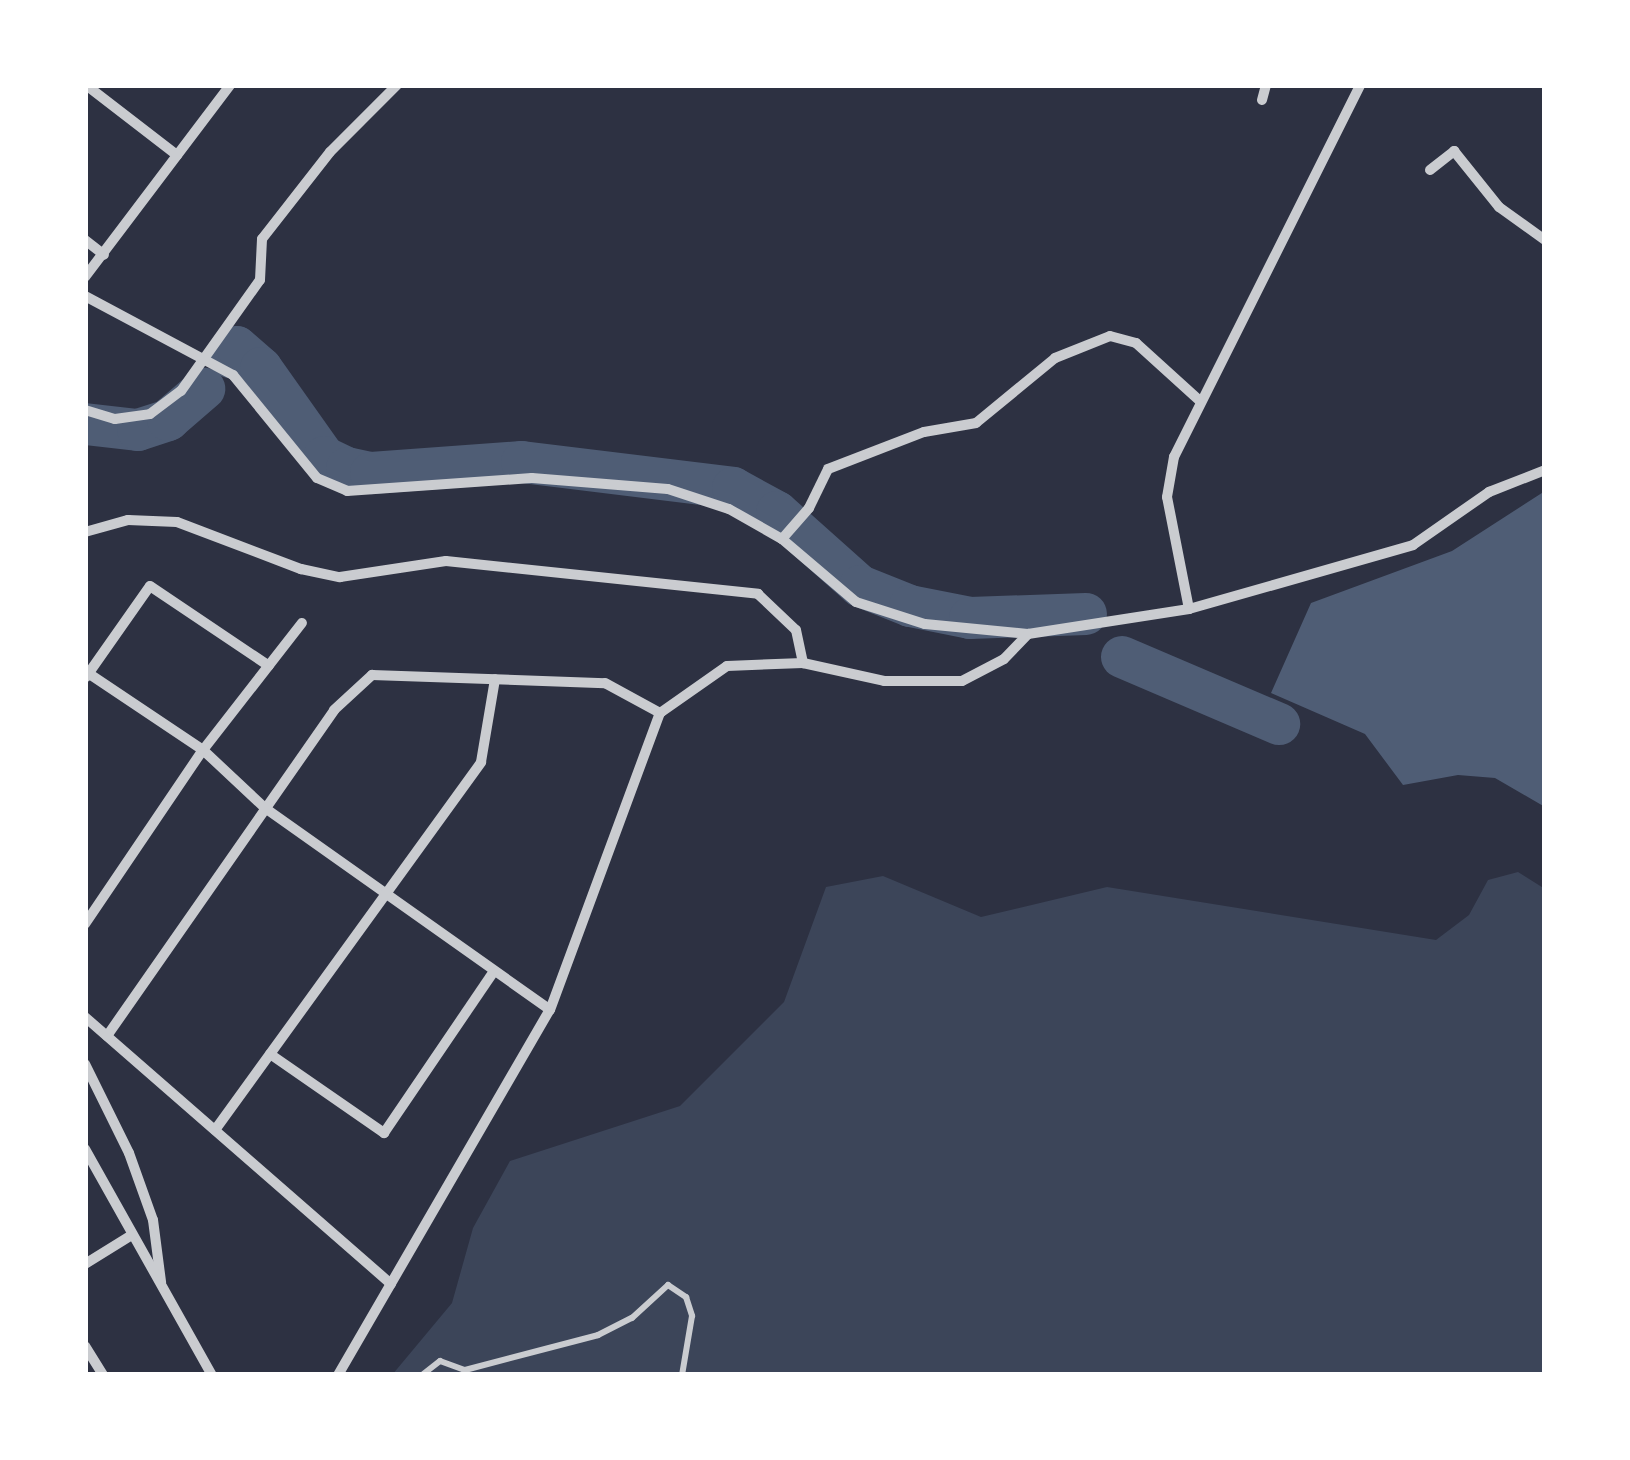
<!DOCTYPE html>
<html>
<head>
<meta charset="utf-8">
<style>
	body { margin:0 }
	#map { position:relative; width:1630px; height:1460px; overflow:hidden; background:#2d3142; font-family:Mulish,sans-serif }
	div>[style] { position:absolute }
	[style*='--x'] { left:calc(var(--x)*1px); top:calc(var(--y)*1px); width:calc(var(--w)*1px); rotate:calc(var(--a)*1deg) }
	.green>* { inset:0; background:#3c4559 }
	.water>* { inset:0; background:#4f5d75 }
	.river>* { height:42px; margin:-21px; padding:0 21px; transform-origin:21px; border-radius:21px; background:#4f5d75 }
	.service>* { height:6px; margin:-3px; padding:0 3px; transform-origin:3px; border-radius:3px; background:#caccd0 }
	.minor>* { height:10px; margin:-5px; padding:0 5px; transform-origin:5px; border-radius:5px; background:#caccd0 }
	span { translate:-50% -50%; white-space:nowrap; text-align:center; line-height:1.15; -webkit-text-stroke:10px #fff; paint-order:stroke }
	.frame { position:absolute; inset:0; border:88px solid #fff; pointer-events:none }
</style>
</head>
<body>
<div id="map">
	<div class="green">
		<div style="clip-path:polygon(1518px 872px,1545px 889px,1545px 1375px,392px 1375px,452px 1303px,473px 1228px,510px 1161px,680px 1106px,784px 1002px,826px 887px,883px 876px,981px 917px,1107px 887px,1436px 940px,1469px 915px,1488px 880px)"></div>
	</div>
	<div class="water">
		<div style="clip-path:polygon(1545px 491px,1545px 807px,1495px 778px,1458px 775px,1403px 785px,1365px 734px,1271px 693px,1311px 603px,1452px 551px)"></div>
	</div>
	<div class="river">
		<div style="--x:230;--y:357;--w:12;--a:-55"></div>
		<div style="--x:237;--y:347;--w:32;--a:41"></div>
		<div style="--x:261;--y:368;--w:109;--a:54.7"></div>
		<div style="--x:324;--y:457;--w:25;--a:26"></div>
		<div style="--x:347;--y:468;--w:25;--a:12"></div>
		<div style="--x:371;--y:473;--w:151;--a:-4.2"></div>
		<div style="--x:522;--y:462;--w:213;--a:7"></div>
		<div style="--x:733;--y:488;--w:50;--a:28.6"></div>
		<div style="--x:777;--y:512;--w:111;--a:41.7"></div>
		<div style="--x:860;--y:586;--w:54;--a:21.8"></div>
		<div style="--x:910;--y:606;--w:61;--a:11.3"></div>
		<div style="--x:970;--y:618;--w:116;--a:-2"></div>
		<div style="--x:85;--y:424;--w:53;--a:6.5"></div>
		<div style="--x:138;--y:430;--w:32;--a:-18"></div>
		<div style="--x:168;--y:420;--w:48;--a:-40.7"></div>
		<div style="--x:1122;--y:657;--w:171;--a:23.1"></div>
	</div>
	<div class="service">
		<div style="--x:422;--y:1375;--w:23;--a:-38"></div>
		<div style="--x:440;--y:1361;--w:27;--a:20"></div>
		<div style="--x:465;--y:1370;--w:138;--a:-14.7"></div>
		<div style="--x:598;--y:1335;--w:38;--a:-27"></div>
		<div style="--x:632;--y:1318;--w:49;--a:-42.5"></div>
		<div style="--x:668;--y:1285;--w:22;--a:34"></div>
		<div style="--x:686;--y:1297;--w:20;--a:72"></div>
		<div style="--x:692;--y:1316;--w:60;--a:99.6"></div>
	</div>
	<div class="minor">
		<div style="--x:86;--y:85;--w:115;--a:37.6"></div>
		<div style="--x:1262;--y:100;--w:16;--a:-75"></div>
		<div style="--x:1430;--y:170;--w:31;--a:-38"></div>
		<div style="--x:1454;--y:151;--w:72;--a:51.2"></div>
		<div style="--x:1499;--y:207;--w:57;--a:35.7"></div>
		<div style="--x:85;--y:240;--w:24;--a:38"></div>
		<div style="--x:85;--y:277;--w:241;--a:-52.9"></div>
		<div style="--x:85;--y:296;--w:168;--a:28.1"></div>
		<div style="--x:233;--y:375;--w:133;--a:50.8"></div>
		<div style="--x:317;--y:478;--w:33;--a:23"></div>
		<div style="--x:347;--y:491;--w:185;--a:-4"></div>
		<div style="--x:532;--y:478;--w:136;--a:4.6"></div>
		<div style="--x:668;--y:489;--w:64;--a:18.2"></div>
		<div style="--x:729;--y:509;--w:61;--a:29.5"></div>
		<div style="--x:782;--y:539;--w:97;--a:40.4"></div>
		<div style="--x:856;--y:602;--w:72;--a:17.7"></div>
		<div style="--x:925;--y:624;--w:103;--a:5.5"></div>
		<div style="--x:1028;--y:634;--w:163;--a:-8.8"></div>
		<div style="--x:1189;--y:609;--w:233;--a:-15.9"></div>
		<div style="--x:1413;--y:545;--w:93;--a:-34.9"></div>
		<div style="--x:1489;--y:492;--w:60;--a:-21.4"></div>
		<div style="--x:85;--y:410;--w:31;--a:17"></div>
		<div style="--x:115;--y:419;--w:35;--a:-8"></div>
		<div style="--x:150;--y:414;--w:39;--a:-37"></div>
		<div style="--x:181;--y:391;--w:136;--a:-54.6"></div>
		<div style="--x:260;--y:280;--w:41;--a:-87.2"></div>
		<div style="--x:262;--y:239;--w:110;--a:-52"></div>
		<div style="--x:330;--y:152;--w:95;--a:-45"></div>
		<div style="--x:85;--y:532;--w:45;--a:-15.6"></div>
		<div style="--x:128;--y:520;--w:49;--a:2.3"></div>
		<div style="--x:177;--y:522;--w:133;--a:20.8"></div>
		<div style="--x:301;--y:569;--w:40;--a:12"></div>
		<div style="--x:340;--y:577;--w:107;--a:-8.6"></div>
		<div style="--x:446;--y:561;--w:314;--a:6"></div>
		<div style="--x:758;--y:594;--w:52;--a:43.5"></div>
		<div style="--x:796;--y:630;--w:34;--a:78"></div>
		<div style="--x:782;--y:539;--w:41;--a:-48.9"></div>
		<div style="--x:809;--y:508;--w:43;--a:-64"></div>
		<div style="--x:828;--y:469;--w:103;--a:-21.1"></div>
		<div style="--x:924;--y:432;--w:53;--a:-9.8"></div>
		<div style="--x:976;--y:423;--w:102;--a:-39.4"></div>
		<div style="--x:1055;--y:358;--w:59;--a:-21.8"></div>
		<div style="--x:1110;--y:336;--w:27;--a:15"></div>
		<div style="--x:1136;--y:343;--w:86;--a:42.2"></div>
		<div style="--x:1189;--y:609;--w:114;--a:-101.1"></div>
		<div style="--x:1167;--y:497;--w:41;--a:-80.1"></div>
		<div style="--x:1174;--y:457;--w:416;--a:-63.4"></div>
		<div style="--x:85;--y:671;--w:142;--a:33.8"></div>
		<div style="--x:203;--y:750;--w:85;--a:43.1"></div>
		<div style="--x:265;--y:808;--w:349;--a:35.3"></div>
		<div style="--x:86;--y:677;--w:111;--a:-54.9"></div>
		<div style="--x:150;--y:586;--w:143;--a:33.9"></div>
		<div style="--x:85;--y:924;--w:210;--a:-55.9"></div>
		<div style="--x:203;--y:750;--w:161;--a:-52.1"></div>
		<div style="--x:85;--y:1017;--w:406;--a:41.1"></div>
		<div style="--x:107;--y:1036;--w:397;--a:-55.1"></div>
		<div style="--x:334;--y:710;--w:52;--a:-42.6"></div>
		<div style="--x:372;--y:675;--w:233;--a:2"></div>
		<div style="--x:605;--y:683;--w:63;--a:28.6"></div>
		<div style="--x:270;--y:1054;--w:139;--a:34.7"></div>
		<div style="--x:384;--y:1133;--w:196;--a:-55.8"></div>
		<div style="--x:85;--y:1064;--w:99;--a:63.7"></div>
		<div style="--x:129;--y:1153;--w:71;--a:70.3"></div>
		<div style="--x:153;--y:1220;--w:63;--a:82.6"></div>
		<div style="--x:215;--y:1130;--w:454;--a:-54.1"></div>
		<div style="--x:481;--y:762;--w:84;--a:-80.4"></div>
		<div style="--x:85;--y:1149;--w:259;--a:60.7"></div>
		<div style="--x:85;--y:1264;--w:55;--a:-31.7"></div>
		<div style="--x:85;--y:1346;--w:34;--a:58"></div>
		<div style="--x:338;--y:1375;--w:422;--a:-59.9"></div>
		<div style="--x:550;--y:1010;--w:317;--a:-69.7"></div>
		<div style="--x:660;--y:713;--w:82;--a:-35"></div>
		<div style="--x:727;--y:666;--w:76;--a:-2.3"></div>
		<div style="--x:803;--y:663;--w:83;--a:12.5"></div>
		<div style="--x:884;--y:681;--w:78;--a:0"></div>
		<div style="--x:962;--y:681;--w:47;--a:-27.6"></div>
		<div style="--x:1004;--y:659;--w:35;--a:-46"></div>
	</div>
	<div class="frame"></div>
</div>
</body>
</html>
